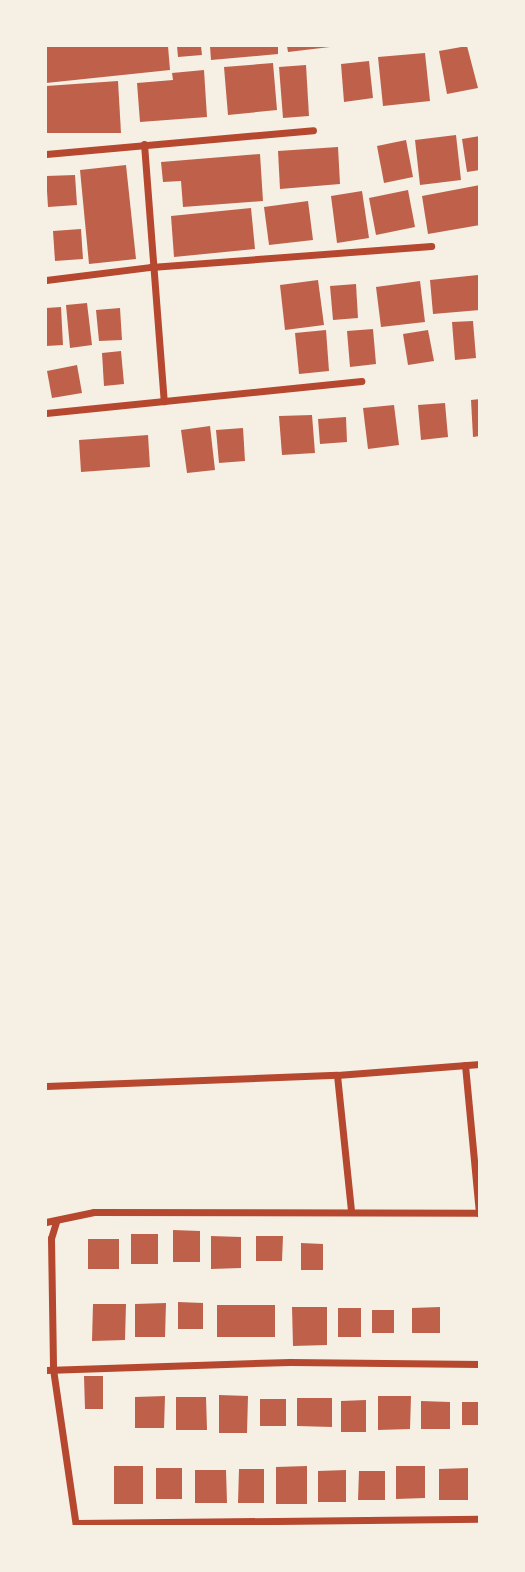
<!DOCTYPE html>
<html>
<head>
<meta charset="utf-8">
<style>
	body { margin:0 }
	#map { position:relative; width:525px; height:1572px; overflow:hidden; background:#f6efe4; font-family:"Work Sans",sans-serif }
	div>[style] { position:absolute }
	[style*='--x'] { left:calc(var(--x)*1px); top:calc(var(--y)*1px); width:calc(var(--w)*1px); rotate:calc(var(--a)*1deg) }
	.building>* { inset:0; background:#bf614a }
	.minor>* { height:7px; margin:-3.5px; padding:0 3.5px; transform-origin:3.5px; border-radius:3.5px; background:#b5482f }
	span { translate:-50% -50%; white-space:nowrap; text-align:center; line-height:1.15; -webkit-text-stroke:7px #f6efe4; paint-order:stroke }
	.frame { position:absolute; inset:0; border:47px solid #f6efe4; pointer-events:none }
</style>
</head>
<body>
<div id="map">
	<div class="building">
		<div style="clip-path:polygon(46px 46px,168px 46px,170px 70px,46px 83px)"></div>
		<div style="clip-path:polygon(177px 46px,201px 46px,202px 55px,178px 57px)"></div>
		<div style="clip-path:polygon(210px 46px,278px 46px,278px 54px,211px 60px)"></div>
		<div style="clip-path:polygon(287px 46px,330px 46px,330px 47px,288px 52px)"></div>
		<div style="clip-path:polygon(467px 46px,478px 88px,447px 94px,439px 51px)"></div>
		<div style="clip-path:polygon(425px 53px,430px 101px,383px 106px,378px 57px)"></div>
		<div style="clip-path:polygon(369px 61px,373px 98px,344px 102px,341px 64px)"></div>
		<div style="clip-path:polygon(273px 63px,277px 110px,228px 115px,224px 67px)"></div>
		<div style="clip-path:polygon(306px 65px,309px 116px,283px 118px,279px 67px)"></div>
		<div style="clip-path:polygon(204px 70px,207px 117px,140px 122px,137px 83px,173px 80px,172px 73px)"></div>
		<div style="clip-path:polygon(118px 81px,121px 133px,46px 133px,46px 86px)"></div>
		<div style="clip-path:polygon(456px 135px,461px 180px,420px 185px,415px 140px)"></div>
		<div style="clip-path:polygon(480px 136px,480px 170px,467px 172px,462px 139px)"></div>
		<div style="clip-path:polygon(406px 140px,413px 177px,384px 183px,377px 146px)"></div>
		<div style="clip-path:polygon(338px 147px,340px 184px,280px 189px,278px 151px)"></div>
		<div style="clip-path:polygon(260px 154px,263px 201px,183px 207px,181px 181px,163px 182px,161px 162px)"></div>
		<div style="clip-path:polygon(126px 165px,136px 259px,89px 264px,80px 170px)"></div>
		<div style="clip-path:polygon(75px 175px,77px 205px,48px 207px,46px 176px)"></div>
		<div style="clip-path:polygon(480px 185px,480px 225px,428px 234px,422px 196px)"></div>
		<div style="clip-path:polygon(408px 190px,415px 227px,376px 235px,369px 198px)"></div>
		<div style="clip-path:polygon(362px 191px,369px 238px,337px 243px,331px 196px)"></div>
		<div style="clip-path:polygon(308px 201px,313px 240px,269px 245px,264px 207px)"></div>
		<div style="clip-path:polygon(251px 208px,255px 249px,174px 257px,171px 216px)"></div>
		<div style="clip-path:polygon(81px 229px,83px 259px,55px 261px,53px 231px)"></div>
		<div style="clip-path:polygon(478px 275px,480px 310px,433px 314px,430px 280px)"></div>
		<div style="clip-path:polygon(318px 280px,324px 325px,285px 330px,280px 285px)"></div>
		<div style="clip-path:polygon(420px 281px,425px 322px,381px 327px,376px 287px)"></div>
		<div style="clip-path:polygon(356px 284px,358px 318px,333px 320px,330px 286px)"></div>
		<div style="clip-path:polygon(87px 303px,92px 345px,70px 348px,66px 305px)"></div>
		<div style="clip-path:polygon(61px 307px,63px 345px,46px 346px,46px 308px)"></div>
		<div style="clip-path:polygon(120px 308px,122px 340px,99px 341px,96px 310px)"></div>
		<div style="clip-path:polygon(473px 321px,476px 358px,455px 360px,452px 322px)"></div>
		<div style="clip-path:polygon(373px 329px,376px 364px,350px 367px,347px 331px)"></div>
		<div style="clip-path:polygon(326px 330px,329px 371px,299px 374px,295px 333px)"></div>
		<div style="clip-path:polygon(428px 330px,434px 361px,408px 365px,403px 334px)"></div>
		<div style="clip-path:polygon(121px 351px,124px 384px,104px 386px,102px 353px)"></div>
		<div style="clip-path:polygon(77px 365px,82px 393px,52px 398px,47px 371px)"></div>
		<div style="clip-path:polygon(480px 399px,480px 436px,473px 437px,471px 400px)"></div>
		<div style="clip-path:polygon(445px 403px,448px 437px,421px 440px,418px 405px)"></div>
		<div style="clip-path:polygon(394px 405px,399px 445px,368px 449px,363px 408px)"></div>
		<div style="clip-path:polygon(312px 415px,315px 453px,282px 455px,279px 416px)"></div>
		<div style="clip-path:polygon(346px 417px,347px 442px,320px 444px,318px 419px)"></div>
		<div style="clip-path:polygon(210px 426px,215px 470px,187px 473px,181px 430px)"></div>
		<div style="clip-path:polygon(243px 428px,245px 461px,219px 463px,216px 430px)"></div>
		<div style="clip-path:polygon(148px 435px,150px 467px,81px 472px,79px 440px)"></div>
		<div style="clip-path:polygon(173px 1230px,200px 1231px,200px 1262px,173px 1262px)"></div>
		<div style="clip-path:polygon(131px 1234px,158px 1234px,158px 1264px,131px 1264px)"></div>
		<div style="clip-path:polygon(211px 1236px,241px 1237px,241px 1268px,211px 1269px)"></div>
		<div style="clip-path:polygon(256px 1236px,283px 1236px,282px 1261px,256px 1261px)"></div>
		<div style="clip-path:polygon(88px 1239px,119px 1239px,119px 1269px,88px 1269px)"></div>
		<div style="clip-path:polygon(301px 1243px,323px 1244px,323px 1270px,301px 1270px)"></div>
		<div style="clip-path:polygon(178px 1302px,203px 1303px,203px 1329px,178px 1329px)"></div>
		<div style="clip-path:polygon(166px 1303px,165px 1337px,135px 1337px,135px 1304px)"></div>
		<div style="clip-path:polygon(93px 1304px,126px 1304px,125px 1340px,92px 1341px)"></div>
		<div style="clip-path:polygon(217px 1305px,275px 1305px,275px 1337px,217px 1337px)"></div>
		<div style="clip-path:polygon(292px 1307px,327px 1307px,327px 1345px,293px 1346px)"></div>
		<div style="clip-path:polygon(440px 1307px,440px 1333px,412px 1333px,412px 1308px)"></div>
		<div style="clip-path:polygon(338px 1308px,361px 1308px,361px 1337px,338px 1337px)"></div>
		<div style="clip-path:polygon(372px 1310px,394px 1310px,394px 1333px,372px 1333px)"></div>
		<div style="clip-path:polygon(84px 1376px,103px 1376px,103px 1409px,85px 1409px)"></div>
		<div style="clip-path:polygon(219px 1395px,248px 1396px,247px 1433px,219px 1433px)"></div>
		<div style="clip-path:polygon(165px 1396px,164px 1428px,135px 1428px,135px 1397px)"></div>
		<div style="clip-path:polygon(378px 1396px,411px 1396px,410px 1429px,378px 1430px)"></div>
		<div style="clip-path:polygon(176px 1397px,206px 1397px,207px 1430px,176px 1430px)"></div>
		<div style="clip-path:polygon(297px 1398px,332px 1398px,332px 1427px,297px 1426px)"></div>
		<div style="clip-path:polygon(260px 1399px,286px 1399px,286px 1426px,260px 1426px)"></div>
		<div style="clip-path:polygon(366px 1400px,366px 1432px,341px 1432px,341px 1401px)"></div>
		<div style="clip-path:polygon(421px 1401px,450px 1402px,450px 1429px,421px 1429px)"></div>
		<div style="clip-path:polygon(462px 1402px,480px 1402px,480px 1425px,462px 1425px)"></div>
		<div style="clip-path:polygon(114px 1466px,143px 1466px,143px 1504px,114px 1504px)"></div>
		<div style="clip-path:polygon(307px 1466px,307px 1504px,276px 1504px,276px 1467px)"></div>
		<div style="clip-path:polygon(396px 1466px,425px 1466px,425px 1498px,396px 1499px)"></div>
		<div style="clip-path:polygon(156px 1468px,182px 1468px,182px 1499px,156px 1499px)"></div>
		<div style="clip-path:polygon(468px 1468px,468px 1500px,439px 1500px,439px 1469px)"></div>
		<div style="clip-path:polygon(239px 1469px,264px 1469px,264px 1503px,238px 1503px)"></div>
		<div style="clip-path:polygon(195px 1470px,226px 1470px,227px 1503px,195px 1503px)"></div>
		<div style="clip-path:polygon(346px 1470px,346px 1502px,318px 1502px,318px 1471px)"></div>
		<div style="clip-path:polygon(359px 1471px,385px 1471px,385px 1500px,358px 1500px)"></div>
	</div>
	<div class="minor">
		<div style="--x:144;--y:144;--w:258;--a:85.6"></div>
		<div style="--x:46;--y:154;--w:268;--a:-5.1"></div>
		<div style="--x:46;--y:280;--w:106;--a:-7.1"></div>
		<div style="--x:151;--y:267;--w:281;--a:-4.3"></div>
		<div style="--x:46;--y:413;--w:317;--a:-5.8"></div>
		<div style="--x:465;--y:1065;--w:149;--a:84.6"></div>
		<div style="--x:337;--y:1075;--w:136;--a:84.1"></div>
		<div style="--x:46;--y:1086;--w:291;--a:-2.2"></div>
		<div style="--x:337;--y:1075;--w:143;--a:-4.4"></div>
		<div style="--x:46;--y:1222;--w:49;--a:-11.8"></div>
		<div style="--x:94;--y:1212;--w:386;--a:0.1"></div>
		<div style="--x:56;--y:1222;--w:17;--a:107"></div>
		<div style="--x:51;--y:1238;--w:131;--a:89.1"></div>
		<div style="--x:53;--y:1369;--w:159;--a:81.7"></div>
		<div style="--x:46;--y:1370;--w:244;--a:-1.9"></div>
		<div style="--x:290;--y:1362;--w:190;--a:0.6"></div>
		<div style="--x:76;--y:1523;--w:404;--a:-0.6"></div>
	</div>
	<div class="frame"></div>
</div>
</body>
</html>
